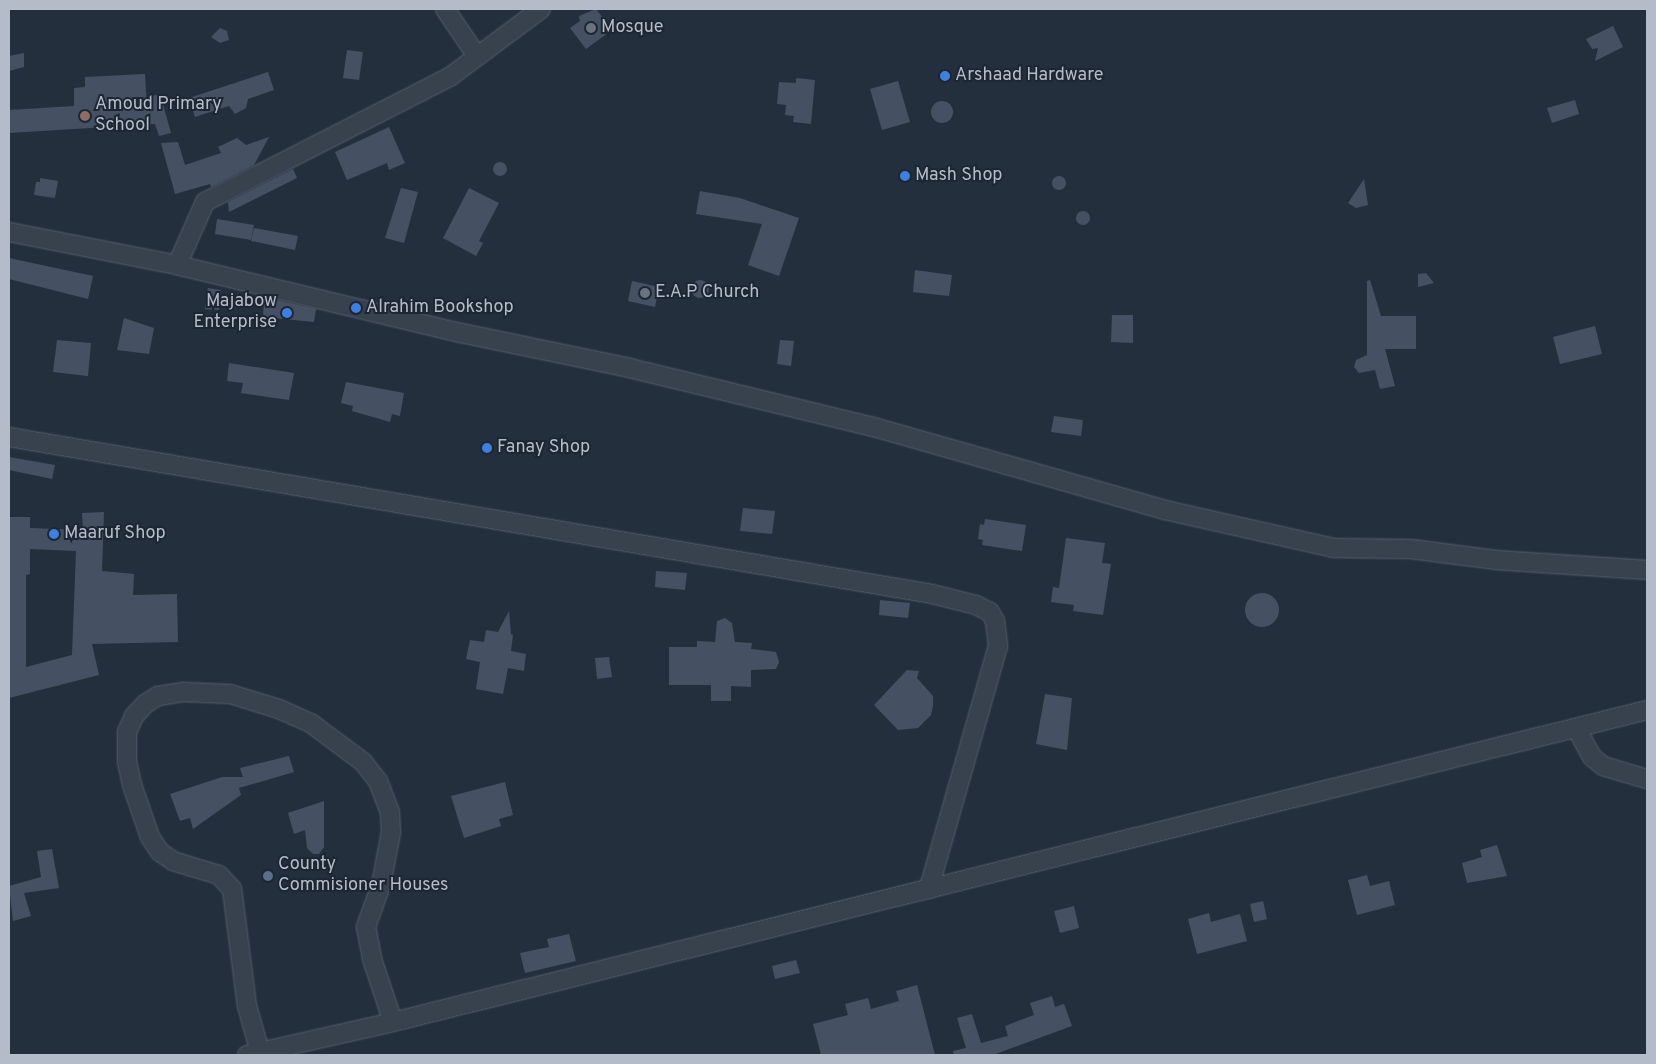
<!DOCTYPE html>
<html>
<head>
<meta charset="utf-8">
<style>
	body { margin:0 }
	#map { position:relative; width:1656px; height:1064px; overflow:hidden; background:#242f3e; font-family:Overpass,sans-serif }
	div>[style] { position:absolute }
	[style*='--x'] { left:calc(var(--x)*1px); top:calc(var(--y)*1px); width:calc(var(--w)*1px); rotate:calc(var(--a)*1deg) }
	.building>* { inset:0; background:#455162 }
	.round { border-radius:50% }
	.roads { filter:drop-shadow(0 0 1px #565f6c) drop-shadow(0 0 1px #565f6c) }
	.minor>* { height:18px; margin:-9px; padding:0 9px; transform-origin:9px; border-radius:9px; background:#38414e }
	.dots>* { width:14px; height:14px; translate:-50% -50%; box-sizing:border-box; border:2px solid #1d2633; border-radius:50% }
	span { translate:-50% -50%; white-space:nowrap; text-align:center; line-height:1.15; -webkit-text-stroke:4px #1d2633; paint-order:stroke }
	.poi-label { font-size:18px; color:#b4bcc9 }
	.left { translate:0 -50%; text-align:left }
	.right { translate:-100% -50%; text-align:right }
	.frame { position:absolute; inset:0; border:10px solid #b4bcc9; pointer-events:none }
</style>
</head>
<body>
<div id="map">
	<div class="building">
		<div style="clip-path:polygon(596px 9px,612px 30px,586px 49px,570px 28px,580px 21px,579px 16px)"></div>
		<div style="clip-path:polygon(1613px 26px,1623px 47px,1595px 61px,1598px 48px,1592px 49px,1586px 39px)"></div>
		<div style="clip-path:polygon(220px 28px,227px 31px,229px 40px,220px 43px,211px 37px)"></div>
		<div style="clip-path:polygon(347px 50px,363px 52px,359px 80px,343px 78px)"></div>
		<div style="clip-path:polygon(24px 53px,24px 67px,9px 71px,9px 56px)"></div>
		<div style="clip-path:polygon(268px 72px,274px 90px,248px 99px,246px 108px,235px 114px,229px 106px,195px 117px,189px 98px)"></div>
		<div style="clip-path:polygon(145px 74px,147px 110px,151px 109px,148px 97px,160px 94px,171px 133px,159px 136px,155px 124px,9px 133px,9px 110px,74px 106px,74px 88px,85px 87px,85px 77px)"></div>
		<div style="clip-path:polygon(796px 78px,815px 80px,811px 124px,793px 122px,794px 116px,785px 115px,786px 105px,777px 104px,779px 82px,796px 83px)"></div>
		<div style="clip-path:polygon(898px 81px,910px 122px,882px 130px,870px 89px)"></div>
		<div style="clip-path:polygon(1575px 100px,1579px 114px,1552px 123px,1547px 108px)"></div>
		<div class="round" style="left:931px;top:101px;width:22px;height:22px"></div>
		<div style="clip-path:polygon(389px 127px,405px 163px,389px 170px,387px 163px,347px 180px,335px 152px)"></div>
		<div style="clip-path:polygon(269px 137px,254px 165px,211px 187px,210px 184px,175px 194px,161px 143px,178px 142px,185px 165px,221px 153px,218px 147px,237px 138px,246px 145px)"></div>
		<div class="round" style="left:493px;top:162px;width:14px;height:14px"></div>
		<div style="clip-path:polygon(293px 169px,297px 178px,229px 212px,228px 202px)"></div>
		<div class="round" style="left:1052px;top:176px;width:14px;height:14px"></div>
		<div style="clip-path:polygon(40px 178px,58px 181px,55px 198px,34px 195px,36px 182px,40px 182px)"></div>
		<div style="clip-path:polygon(1364px 179px,1368px 205px,1356px 208px,1348px 203px)"></div>
		<div style="clip-path:polygon(401px 188px,418px 192px,404px 243px,385px 238px)"></div>
		<div style="clip-path:polygon(469px 188px,499px 203px,479px 241px,483px 243px,476px 256px,443px 238px)"></div>
		<div style="clip-path:polygon(700px 191px,740px 198px,799px 218px,779px 276px,748px 265px,762px 224px,696px 214px)"></div>
		<div class="round" style="left:1076px;top:211px;width:14px;height:14px"></div>
		<div style="clip-path:polygon(217px 219px,254px 225px,251px 240px,215px 234px)"></div>
		<div style="clip-path:polygon(254px 228px,298px 236px,295px 250px,251px 241px)"></div>
		<div style="clip-path:polygon(9px 258px,93px 276px,88px 299px,9px 279px)"></div>
		<div style="clip-path:polygon(915px 270px,952px 275px,949px 296px,913px 292px)"></div>
		<div style="clip-path:polygon(1426px 273px,1434px 283px,1418px 287px,1418px 274px)"></div>
		<div style="clip-path:polygon(1370px 280px,1381px 316px,1416px 316px,1416px 349px,1385px 349px,1395px 386px,1380px 389px,1375px 370px,1359px 373px,1354px 367px,1356px 360px,1367px 355px,1367px 281px)"></div>
		<div class="round" style="left:691px;top:280px;width:18px;height:18px"></div>
		<div style="clip-path:polygon(632px 281px,659px 287px,655px 307px,628px 301px)"></div>
		<div style="clip-path:polygon(208px 288px,221px 290px,219px 310px,205px 309px)"></div>
		<div style="clip-path:polygon(264px 297px,316px 309px,314px 322px,263px 317px)"></div>
		<div style="clip-path:polygon(1112px 315px,1133px 315px,1133px 343px,1111px 342px)"></div>
		<div style="clip-path:polygon(124px 318px,154px 328px,149px 354px,117px 350px)"></div>
		<div style="clip-path:polygon(1595px 326px,1602px 354px,1560px 364px,1553px 337px)"></div>
		<div style="clip-path:polygon(57px 340px,91px 343px,88px 376px,53px 372px)"></div>
		<div style="clip-path:polygon(780px 340px,794px 341px,791px 366px,777px 364px)"></div>
		<div style="clip-path:polygon(229px 363px,294px 373px,289px 400px,241px 393px,243px 383px,227px 381px)"></div>
		<div style="clip-path:polygon(346px 382px,404px 393px,400px 416px,392px 414px,390px 422px,352px 411px,353px 406px,341px 403px)"></div>
		<div style="clip-path:polygon(1054px 416px,1083px 420px,1081px 436px,1051px 432px)"></div>
		<div style="clip-path:polygon(9px 457px,55px 465px,52px 479px,9px 470px)"></div>
		<div style="clip-path:polygon(743px 508px,775px 511px,772px 534px,740px 531px)"></div>
		<div style="clip-path:polygon(evenodd,104px 512px,102px 571px,134px 574px,133px 595px,177px 594px,178px 642px,92px 644px,99px 675px,9px 698px,9px 517px,30px 517px,30px 528px,83px 530px,82px 513px,104px 512px,30px 549px,76px 551px,72px 655px,26px 667px,26px 575px,30px 574px,30px 549px)"></div>
		<div style="clip-path:polygon(985px 519px,1026px 525px,1022px 551px,982px 545px,983px 540px,978px 539px,980px 524px,984px 525px)"></div>
		<div style="clip-path:polygon(1066px 538px,1105px 543px,1102px 563px,1111px 564px,1103px 615px,1073px 611px,1074px 605px,1051px 602px,1053px 587px,1059px 588px)"></div>
		<div style="clip-path:polygon(656px 571px,687px 573px,685px 590px,655px 587px)"></div>
		<div class="round" style="left:1245px;top:593px;width:34px;height:34px"></div>
		<div style="clip-path:polygon(880px 600px,910px 603px,908px 618px,879px 615px)"></div>
		<div style="clip-path:polygon(509px 611px,511px 634px,513px 635px,511px 651px,526px 654px,524px 671px,508px 668px,503px 694px,476px 689px,480px 662px,466px 659px,470px 640px,484px 642px,486px 630px,498px 632px)"></div>
		<div style="clip-path:polygon(725px 618px,732px 623px,735px 642px,752px 643px,751px 649px,776px 652px,779px 662px,776px 669px,751px 670px,751px 687px,731px 686px,731px 701px,711px 701px,711px 685px,669px 685px,669px 647px,697px 647px,697px 641px,715px 642px,717px 621px)"></div>
		<div style="clip-path:polygon(609px 657px,612px 677px,597px 679px,595px 658px)"></div>
		<div style="clip-path:polygon(907px 670px,919px 671px,917px 678px,933px 696px,933px 706px,931px 715px,918px 728px,898px 730px,874px 705px)"></div>
		<div style="clip-path:polygon(1045px 694px,1072px 698px,1067px 750px,1036px 744px)"></div>
		<div style="clip-path:polygon(289px 756px,294px 772px,239px 788px,241px 795px,193px 829px,190px 818px,180px 821px,170px 794px,222px 777px,243px 777px,240px 768px)"></div>
		<div style="clip-path:polygon(505px 782px,513px 815px,499px 819px,501px 826px,464px 838px,451px 796px)"></div>
		<div style="clip-path:polygon(324px 801px,324px 847px,319px 854px,313px 854px,307px 848px,305px 830px,294px 834px,288px 813px)"></div>
		<div style="clip-path:polygon(1497px 845px,1507px 876px,1467px 883px,1462px 863px,1482px 857px,1480px 850px)"></div>
		<div style="clip-path:polygon(52px 849px,59px 888px,24px 893px,31px 916px,13px 921px,9px 886px,41px 877px,37px 851px)"></div>
		<div style="clip-path:polygon(1367px 875px,1370px 886px,1389px 881px,1395px 905px,1357px 915px,1348px 880px)"></div>
		<div style="clip-path:polygon(1263px 901px,1267px 919px,1254px 922px,1250px 904px)"></div>
		<div style="clip-path:polygon(1074px 906px,1079px 928px,1060px 933px,1054px 911px)"></div>
		<div style="clip-path:polygon(1209px 913px,1211px 922px,1240px 914px,1247px 941px,1197px 954px,1188px 919px)"></div>
		<div style="clip-path:polygon(569px 934px,576px 961px,525px 973px,520px 953px,549px 947px,547px 939px)"></div>
		<div style="clip-path:polygon(796px 960px,800px 973px,775px 979px,772px 966px)"></div>
		<div style="clip-path:polygon(917px 985px,935px 1055px,821px 1055px,813px 1024px,848px 1015px,845px 1004px,868px 998px,871px 1009px,899px 1001px,896px 991px)"></div>
		<div style="clip-path:polygon(1052px 996px,1055px 1007px,1064px 1004px,1072px 1026px,993px 1055px,954px 1055px,953px 1051px,966px 1048px,957px 1018px,972px 1014px,981px 1043px,1008px 1036px,1005px 1026px,1034px 1015px,1030px 1003px)"></div>
	</div>
	<div class="roads">
		<div class="minor">
			<div style="--x:445;--y:9;--w:57;--a:55.8"></div>
			<div style="--x:9;--y:232;--w:171;--a:11.1"></div>
			<div style="--x:177;--y:265;--w:292;--a:13.5"></div>
			<div style="--x:461;--y:333;--w:173;--a:11.7"></div>
			<div style="--x:630;--y:368;--w:251;--a:13.6"></div>
			<div style="--x:874;--y:427;--w:303;--a:15.9"></div>
			<div style="--x:1165;--y:510;--w:172;--a:12.7"></div>
			<div style="--x:1333;--y:548;--w:78;--a:0.7"></div>
			<div style="--x:1411;--y:549;--w:87;--a:7.3"></div>
			<div style="--x:1497;--y:560;--w:150;--a:3.8"></div>
			<div style="--x:177;--y:265;--w:69;--a:-66"></div>
			<div style="--x:205;--y:202;--w:276;--a:-27.1"></div>
			<div style="--x:451;--y:76;--w:112;--a:-36.7"></div>
			<div style="--x:9;--y:437;--w:936;--a:9.65"></div>
			<div style="--x:932;--y:594;--w:45;--a:14"></div>
			<div style="--x:976;--y:605;--w:16;--a:27"></div>
			<div style="--x:990;--y:612;--w:10;--a:61"></div>
			<div style="--x:995;--y:621;--w:25;--a:83"></div>
			<div style="--x:998;--y:646;--w:253;--a:105.9"></div>
			<div style="--x:1576;--y:728;--w:33;--a:61"></div>
			<div style="--x:1592;--y:757;--w:14;--a:39"></div>
			<div style="--x:1603;--y:766;--w:46;--a:16.5"></div>
			<div style="--x:260;--y:1052;--w:48;--a:-105.8"></div>
			<div style="--x:247;--y:1006;--w:118;--a:-97.3"></div>
			<div style="--x:232;--y:889;--w:19;--a:-133"></div>
			<div style="--x:219;--y:875;--w:48;--a:-163.1"></div>
			<div style="--x:173;--y:861;--w:16;--a:-145"></div>
			<div style="--x:160;--y:852;--w:18;--a:-124"></div>
			<div style="--x:150;--y:837;--w:55;--a:-109.1"></div>
			<div style="--x:132;--y:785;--w:24;--a:-102"></div>
			<div style="--x:127;--y:762;--w:30;--a:-90"></div>
			<div style="--x:127;--y:732;--w:17;--a:-66"></div>
			<div style="--x:134;--y:716;--w:16;--a:-47"></div>
			<div style="--x:145;--y:704;--w:15;--a:-32"></div>
			<div style="--x:158;--y:696;--w:25;--a:-9"></div>
			<div style="--x:183;--y:692;--w:47;--a:2.4"></div>
			<div style="--x:230;--y:694;--w:51;--a:17"></div>
			<div style="--x:279;--y:709;--w:36;--a:24"></div>
			<div style="--x:312;--y:724;--w:64;--a:36.7"></div>
			<div style="--x:363;--y:762;--w:24;--a:52"></div>
			<div style="--x:378;--y:781;--w:34;--a:69"></div>
			<div style="--x:390;--y:813;--w:19;--a:87"></div>
			<div style="--x:391;--y:832;--w:54;--a:100.7"></div>
			<div style="--x:381;--y:885;--w:45;--a:109.7"></div>
			<div style="--x:366;--y:927;--w:33;--a:79"></div>
			<div style="--x:372;--y:959;--w:66;--a:71.6"></div>
			<div style="--x:247;--y:1055;--w:150;--a:-12.7"></div>
			<div style="--x:393;--y:1022;--w:1292;--a:-13.97"></div>
		</div>
	</div>
	<div class="dots">
		<div style="left:591px;top:28px;background:#6b7280"></div>
		<div style="left:945px;top:76px;background:#3f7fe0"></div>
		<div style="left:85px;top:116px;background:#8d6e63"></div>
		<div style="left:905px;top:176px;background:#3f7fe0"></div>
		<div style="left:645px;top:293px;background:#6b7280"></div>
		<div style="left:356px;top:308px;background:#3f7fe0"></div>
		<div style="left:287px;top:313px;background:#3f7fe0"></div>
		<div style="left:487px;top:448px;background:#3f7fe0"></div>
		<div style="left:54px;top:534px;background:#3f7fe0"></div>
		<div style="left:268px;top:876px;background:#5c6f8a"></div>
	</div>
	<div class="poi-label">
		<span class="left" style="left:601px;top:28px">Mosque</span>
		<span class="left" style="left:955px;top:76px">Arshaad Hardware</span>
		<span class="left" style="left:95px;top:116px">Amoud Primary<br>School</span>
		<span class="left" style="left:915px;top:176px">Mash Shop</span>
		<span class="left" style="left:655px;top:293px">E.A.P Church</span>
		<span class="right" style="left:277px;top:313px">Majabow<br>Enterprise</span>
		<span class="left" style="left:366px;top:308px">Alrahim Bookshop</span>
		<span class="left" style="left:497px;top:448px">Fanay Shop</span>
		<span class="left" style="left:64px;top:534px">Maaruf Shop</span>
		<span class="left" style="left:278px;top:876px">County<br>Commisioner Houses</span>
	</div>
	<div class="frame"></div>
</div>
</body>
</html>
